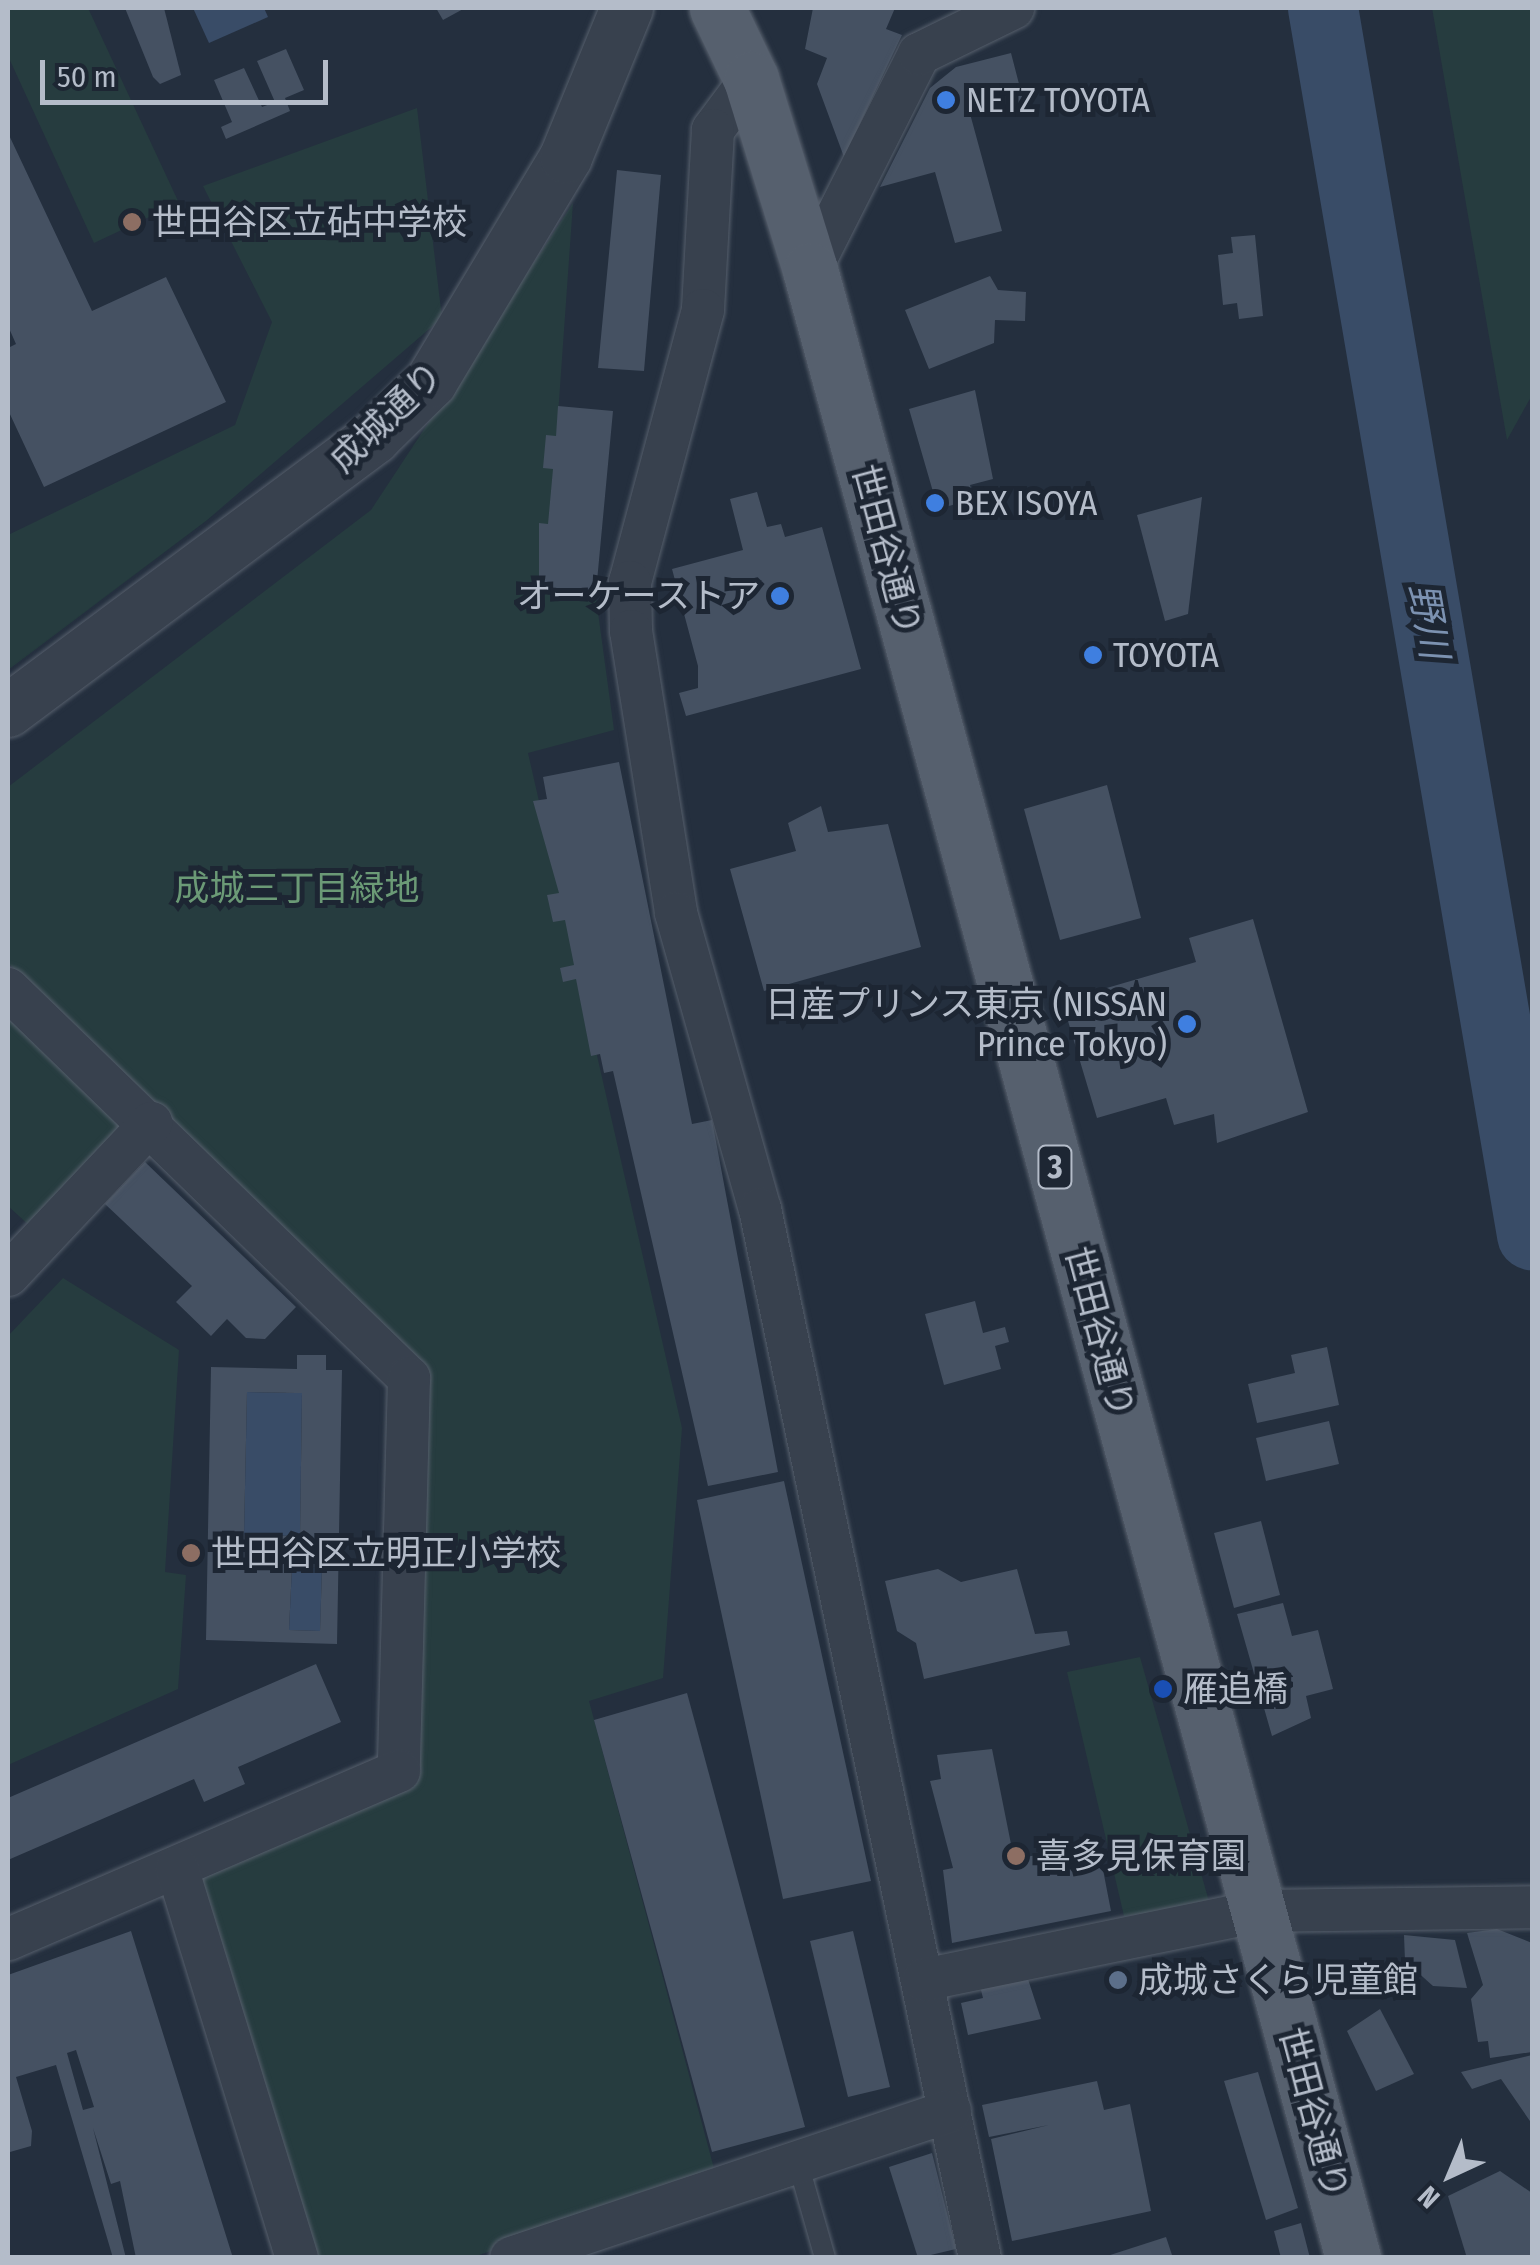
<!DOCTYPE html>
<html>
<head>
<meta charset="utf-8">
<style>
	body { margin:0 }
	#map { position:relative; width:1540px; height:2265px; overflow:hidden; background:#242f3e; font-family:"Fira Sans Condensed","Noto Sans JP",sans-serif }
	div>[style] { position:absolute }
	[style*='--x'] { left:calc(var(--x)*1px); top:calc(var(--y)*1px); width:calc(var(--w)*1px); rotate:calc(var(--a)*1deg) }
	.green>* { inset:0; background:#263c3f }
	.water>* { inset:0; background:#394c67 }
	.river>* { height:70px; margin:-35px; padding:0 35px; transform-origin:35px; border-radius:35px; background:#394c67 }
	.building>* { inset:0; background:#455162 }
	.roads { filter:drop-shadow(0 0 2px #565f6c) drop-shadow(0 0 2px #565f6c) }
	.service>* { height:20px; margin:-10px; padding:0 10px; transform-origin:10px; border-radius:10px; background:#38414e }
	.minor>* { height:42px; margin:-21px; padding:0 21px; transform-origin:21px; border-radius:21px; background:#38414e }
	.tertiary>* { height:52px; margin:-26px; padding:0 26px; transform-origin:26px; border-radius:26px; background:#38414e }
	.primary>* { height:55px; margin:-27.5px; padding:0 27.5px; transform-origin:27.5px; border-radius:27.5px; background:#56606e }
	.dots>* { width:28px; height:28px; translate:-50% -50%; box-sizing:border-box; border:5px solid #1d2633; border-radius:50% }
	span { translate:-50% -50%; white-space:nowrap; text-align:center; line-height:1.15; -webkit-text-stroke:10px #1d2633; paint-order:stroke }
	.shield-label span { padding:2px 8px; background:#1d2633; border:2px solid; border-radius:8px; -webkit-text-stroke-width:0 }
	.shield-label { font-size:32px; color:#b4bcc9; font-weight:700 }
	.poi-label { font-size:35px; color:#b4bcc9 }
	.left { translate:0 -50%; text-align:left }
	.right { translate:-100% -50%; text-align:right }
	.street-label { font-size:35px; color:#b4bcc9 }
	.park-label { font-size:35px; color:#6b9a76 }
	.water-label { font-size:38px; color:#7c92b1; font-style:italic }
	.frame { position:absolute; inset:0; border:10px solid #b4bcc9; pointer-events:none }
	.north { position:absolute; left:1400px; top:2125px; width:100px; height:100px; -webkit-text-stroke:8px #1d2633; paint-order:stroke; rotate:224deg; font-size:28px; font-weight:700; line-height:40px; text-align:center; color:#b4bcc9 }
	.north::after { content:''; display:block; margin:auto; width:35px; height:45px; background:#b4bcc9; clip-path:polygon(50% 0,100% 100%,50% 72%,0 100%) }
	.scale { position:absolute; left:40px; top:60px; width:288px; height:45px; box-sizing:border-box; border:5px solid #b4bcc9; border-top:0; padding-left:12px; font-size:30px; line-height:35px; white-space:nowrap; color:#b4bcc9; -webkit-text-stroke:8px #1d2633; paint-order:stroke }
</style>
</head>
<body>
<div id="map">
	<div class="green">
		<div style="clip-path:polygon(8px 8px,88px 8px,179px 203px,94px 243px,8px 56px)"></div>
		<div style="clip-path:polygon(1432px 8px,1532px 8px,1532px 395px,1507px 440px)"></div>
		<div style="clip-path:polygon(417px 108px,442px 318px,206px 521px,8px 670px,8px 535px,235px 425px,272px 322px,203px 186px)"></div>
		<div style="clip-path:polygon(573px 203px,547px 571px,594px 583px,614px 730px,528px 753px,682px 1428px,663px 1678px,589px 1701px,716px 2176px,473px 2257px,317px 2257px,195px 1880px,408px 1783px,424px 1368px,8px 963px,8px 787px,371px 510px)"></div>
		<div style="clip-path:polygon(8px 989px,151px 1123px,43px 1238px,8px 1206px)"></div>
		<div style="clip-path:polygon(63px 1278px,179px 1350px,165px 1572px,186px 1575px,178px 1689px,8px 1765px,8px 1336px)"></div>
		<div style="clip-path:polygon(1140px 1657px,1210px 1905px,1124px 1916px,1067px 1672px)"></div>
	</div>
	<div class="water">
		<div style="clip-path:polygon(193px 8px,264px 8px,268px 17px,209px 43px)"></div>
		<div style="clip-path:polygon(247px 1392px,302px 1393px,300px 1536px,244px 1535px)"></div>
		<div style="clip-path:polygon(292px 1567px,322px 1568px,320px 1631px,289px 1630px)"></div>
	</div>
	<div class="river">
		<div style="--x:1323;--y:8;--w:1245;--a:80.33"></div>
	</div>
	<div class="building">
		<div style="clip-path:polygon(125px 8px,164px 8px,181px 75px,160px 84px,153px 77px)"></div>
		<div style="clip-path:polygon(436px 8px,465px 8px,443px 20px)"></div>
		<div style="clip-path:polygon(813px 8px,895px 8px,886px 29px,902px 35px,844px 157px,817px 84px,827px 58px,805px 49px)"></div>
		<div style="clip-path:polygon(286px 49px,304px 90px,285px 98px,290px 111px,226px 139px,221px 127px,232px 122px,214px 80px,244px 68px,262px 107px,275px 102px,257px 61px)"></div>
		<div style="clip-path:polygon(1011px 53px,1026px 111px,969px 110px,1002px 231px,955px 243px,935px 172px,880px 187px,930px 88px,956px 67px)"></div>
		<div style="clip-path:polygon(8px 133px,92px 311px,166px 277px,226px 402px,44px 487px,8px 410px,8px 348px,16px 344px,8px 326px)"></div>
		<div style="clip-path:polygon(617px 170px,661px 175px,644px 371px,598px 368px)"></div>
		<div style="clip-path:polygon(1255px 235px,1263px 316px,1239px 319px,1237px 303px,1223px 305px,1218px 255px,1233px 253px,1231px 237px)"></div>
		<div style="clip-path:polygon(990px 276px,998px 290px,1026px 292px,1025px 321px,995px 320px,994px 343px,929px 369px,905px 310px)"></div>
		<div style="clip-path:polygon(975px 390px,993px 479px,970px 485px,974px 499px,938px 509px,909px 409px)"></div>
		<div style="clip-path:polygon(558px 406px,613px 411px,596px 592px,539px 587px,539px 523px,548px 524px,553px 469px,543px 468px,546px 435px,556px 436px)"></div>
		<div style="clip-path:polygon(757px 492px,767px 527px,781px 524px,785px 537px,822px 527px,861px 669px,686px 716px,679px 693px,698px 688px,698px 666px,672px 569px,743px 550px,730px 499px)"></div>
		<div style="clip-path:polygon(1202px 497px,1188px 614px,1165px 621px,1137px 515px)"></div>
		<div style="clip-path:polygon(619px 762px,692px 1124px,712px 1120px,778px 1472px,708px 1486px,613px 1071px,604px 1073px,600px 1054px,591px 1056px,576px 979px,563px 982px,560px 968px,574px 965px,565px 920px,553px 922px,547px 895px,559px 893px,533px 801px,547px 799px,543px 777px)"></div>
		<div style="clip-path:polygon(1107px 785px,1141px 918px,1060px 940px,1024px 809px)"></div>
		<div style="clip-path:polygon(821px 806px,828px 832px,888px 824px,921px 947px,764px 991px,730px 869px,796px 851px,788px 823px)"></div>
		<div style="clip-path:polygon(1253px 919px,1308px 1112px,1217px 1143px,1214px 1114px,1174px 1125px,1166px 1098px,1097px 1118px,1062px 1001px,1196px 962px,1189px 938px)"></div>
		<div style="clip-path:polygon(145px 1162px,296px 1307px,265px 1339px,246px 1338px,227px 1319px,211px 1336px,176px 1302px,192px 1286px,105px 1204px)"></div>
		<div style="clip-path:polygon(975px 1301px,983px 1333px,1005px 1327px,1009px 1342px,995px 1346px,1001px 1369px,944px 1385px,925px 1314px)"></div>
		<div style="clip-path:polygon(1327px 1347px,1339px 1405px,1257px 1423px,1248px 1384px,1295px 1373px,1291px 1355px)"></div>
		<div style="clip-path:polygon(evenodd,297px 1355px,326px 1355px,326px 1370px,342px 1370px,337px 1644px,206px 1640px,211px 1367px,297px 1369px,297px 1355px,247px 1392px,302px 1393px,300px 1536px,244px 1535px,247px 1392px,297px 1355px,292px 1567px,322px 1568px,320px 1631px,289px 1630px,292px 1567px)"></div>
		<div style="clip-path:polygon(1329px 1421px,1339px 1464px,1266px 1481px,1256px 1438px)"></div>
		<div style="clip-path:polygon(784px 1481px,871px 1881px,783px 1899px,697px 1500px)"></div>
		<div style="clip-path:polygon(1261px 1521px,1280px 1595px,1234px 1608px,1214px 1533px)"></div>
		<div style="clip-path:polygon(938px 1569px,961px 1582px,1017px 1569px,1035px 1634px,1067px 1631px,1070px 1645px,924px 1679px,916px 1643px,897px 1631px,885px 1581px)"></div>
		<div style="clip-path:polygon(1283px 1603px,1292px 1636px,1318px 1630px,1333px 1689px,1306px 1696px,1311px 1718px,1272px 1736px,1237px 1614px)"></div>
		<div style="clip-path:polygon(316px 1664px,341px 1722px,238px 1767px,245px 1784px,204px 1802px,194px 1779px,8px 1860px,8px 1798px)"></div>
		<div style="clip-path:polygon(687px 1693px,805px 2127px,712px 2152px,594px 1720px)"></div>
		<div style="clip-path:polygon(992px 1749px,1014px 1859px,1098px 1844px,1111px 1911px,952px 1943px,943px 1870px,953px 1868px,930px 1781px,941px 1779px,937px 1755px)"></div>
		<div style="clip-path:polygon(1497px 1929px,1532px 1943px,1532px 2052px,1490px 2058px,1488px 2041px,1478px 2042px,1471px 1999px,1483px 1985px,1467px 1933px)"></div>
		<div style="clip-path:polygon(evenodd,131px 1931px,233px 2258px,136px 2258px,120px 2181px,111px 2184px,93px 2128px,126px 2258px,113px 2258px,56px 2065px,16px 2077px,32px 2131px,31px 2146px,10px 2152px,8px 1975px,131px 1931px,76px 2050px,94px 2107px,83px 2110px,67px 2053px,76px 2050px)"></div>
		<div style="clip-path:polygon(853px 1931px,890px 2087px,848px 2097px,810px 1941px)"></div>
		<div style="clip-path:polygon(1404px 1935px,1455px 1940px,1467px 1988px,1433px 1986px,1405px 1961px)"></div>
		<div style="clip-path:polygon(1027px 1976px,1041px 2019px,968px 2035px,961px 2003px,983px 1998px,980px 1986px)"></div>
		<div style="clip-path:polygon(1380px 2009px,1414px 2074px,1376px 2091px,1347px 2031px)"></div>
		<div style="clip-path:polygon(1532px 2055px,1532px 2124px,1501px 2079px,1472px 2089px,1461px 2072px)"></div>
		<div style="clip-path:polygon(1258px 2072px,1298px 2208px,1266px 2220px,1224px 2081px)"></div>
		<div style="clip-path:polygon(1097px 2081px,1104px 2110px,1130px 2104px,1151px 2211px,1012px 2241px,991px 2139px,1049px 2125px,989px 2137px,982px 2105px)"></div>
		<div style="clip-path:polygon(932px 2153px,956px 2249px,918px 2258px,889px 2167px)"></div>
		<div style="clip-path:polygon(1500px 2171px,1532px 2193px,1532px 2258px,1467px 2258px,1448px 2196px)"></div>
		<div style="clip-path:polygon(1301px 2223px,1310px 2258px,1281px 2258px,1274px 2231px)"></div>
		<div style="clip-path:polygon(1166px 2237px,1173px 2258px,1104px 2258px,1104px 2257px)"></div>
	</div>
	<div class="roads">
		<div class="service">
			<div style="--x:798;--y:2163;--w:99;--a:74.1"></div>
		</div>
		<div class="minor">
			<div style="--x:751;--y:79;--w:64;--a:126.7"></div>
			<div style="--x:713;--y:130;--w:180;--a:93.2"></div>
			<div style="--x:703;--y:310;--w:282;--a:105"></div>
			<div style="--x:630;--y:582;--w:49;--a:88.8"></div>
			<div style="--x:631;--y:631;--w:286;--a:80.9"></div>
			<div style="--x:676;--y:913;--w:308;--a:74.2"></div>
			<div style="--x:760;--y:1209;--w:1072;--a:78.16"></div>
			<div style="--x:810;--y:270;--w:242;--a:-63.2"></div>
			<div style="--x:919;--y:54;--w:105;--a:-26.1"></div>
			<div style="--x:8;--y:989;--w:559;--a:44.13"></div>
			<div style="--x:409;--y:1378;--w:393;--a:91.5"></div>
			<div style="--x:399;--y:1771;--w:426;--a:156.7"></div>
			<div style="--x:8;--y:1275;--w:209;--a:-46.7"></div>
			<div style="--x:177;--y:1868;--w:408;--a:72.9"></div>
			<div style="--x:923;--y:1980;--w:344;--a:-11.6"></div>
			<div style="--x:1260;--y:1911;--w:272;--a:-0.8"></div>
			<div style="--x:511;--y:2258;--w:463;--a:-18.5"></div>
		</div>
		<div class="tertiary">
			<div style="--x:8;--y:711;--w:457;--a:-36.7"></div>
			<div style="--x:374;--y:438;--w:80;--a:-44.5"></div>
			<div style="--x:431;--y:382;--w:262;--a:-59"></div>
			<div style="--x:566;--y:157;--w:161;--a:-67.7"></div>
		</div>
		<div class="primary">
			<div style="--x:717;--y:8;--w:79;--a:64.4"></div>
			<div style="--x:751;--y:79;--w:200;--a:72.8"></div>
			<div style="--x:810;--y:270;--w:2061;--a:74.72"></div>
		</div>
	</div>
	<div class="dots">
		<div style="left:946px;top:100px;background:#3f7fe0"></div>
		<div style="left:132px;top:222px;background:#8d6e63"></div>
		<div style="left:935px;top:503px;background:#3f7fe0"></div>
		<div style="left:780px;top:596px;background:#3f7fe0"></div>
		<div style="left:1093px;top:655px;background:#3f7fe0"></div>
		<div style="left:1187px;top:1024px;background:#3f7fe0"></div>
		<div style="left:191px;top:1553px;background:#8d6e63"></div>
		<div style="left:1163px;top:1689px;background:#1a4fb4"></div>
		<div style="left:1016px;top:1856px;background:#8d6e63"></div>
		<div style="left:1118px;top:1980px;background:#5c6f8a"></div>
	</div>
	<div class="shield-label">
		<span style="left:1055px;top:1167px">3</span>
	</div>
	<div class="poi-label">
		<span class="left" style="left:966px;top:100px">NETZ TOYOTA</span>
		<span class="left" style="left:152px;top:222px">世田谷区立砧中学校</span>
		<span class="left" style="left:955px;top:503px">BEX ISOYA</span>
		<span class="right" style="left:760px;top:596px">オーケーストア</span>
		<span class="left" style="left:1113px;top:655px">TOYOTA</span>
		<span class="right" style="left:1167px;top:1024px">日産プリンス東京 (NISSAN<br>Prince Tokyo)</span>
		<span class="left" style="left:211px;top:1553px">世田谷区立明正小学校</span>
		<span class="left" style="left:1183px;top:1689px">雁追橋</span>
		<span class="left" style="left:1036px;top:1856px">喜多見保育園</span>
		<span class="left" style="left:1138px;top:1980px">成城さくら児童館</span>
	</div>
	<div class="street-label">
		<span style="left:386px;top:417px;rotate:-44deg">成城通り</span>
		<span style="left:887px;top:550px;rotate:75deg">世田谷通り</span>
		<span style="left:1100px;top:1332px;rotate:75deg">世田谷通り</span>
		<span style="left:1314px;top:2113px;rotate:75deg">世田谷通り</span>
	</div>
	<div class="park-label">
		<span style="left:297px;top:888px">成城三丁目緑地</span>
	</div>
	<div class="water-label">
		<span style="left:1428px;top:621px;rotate:80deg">野川</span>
	</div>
	<div class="frame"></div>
	<div class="north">N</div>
	<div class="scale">50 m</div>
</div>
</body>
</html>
